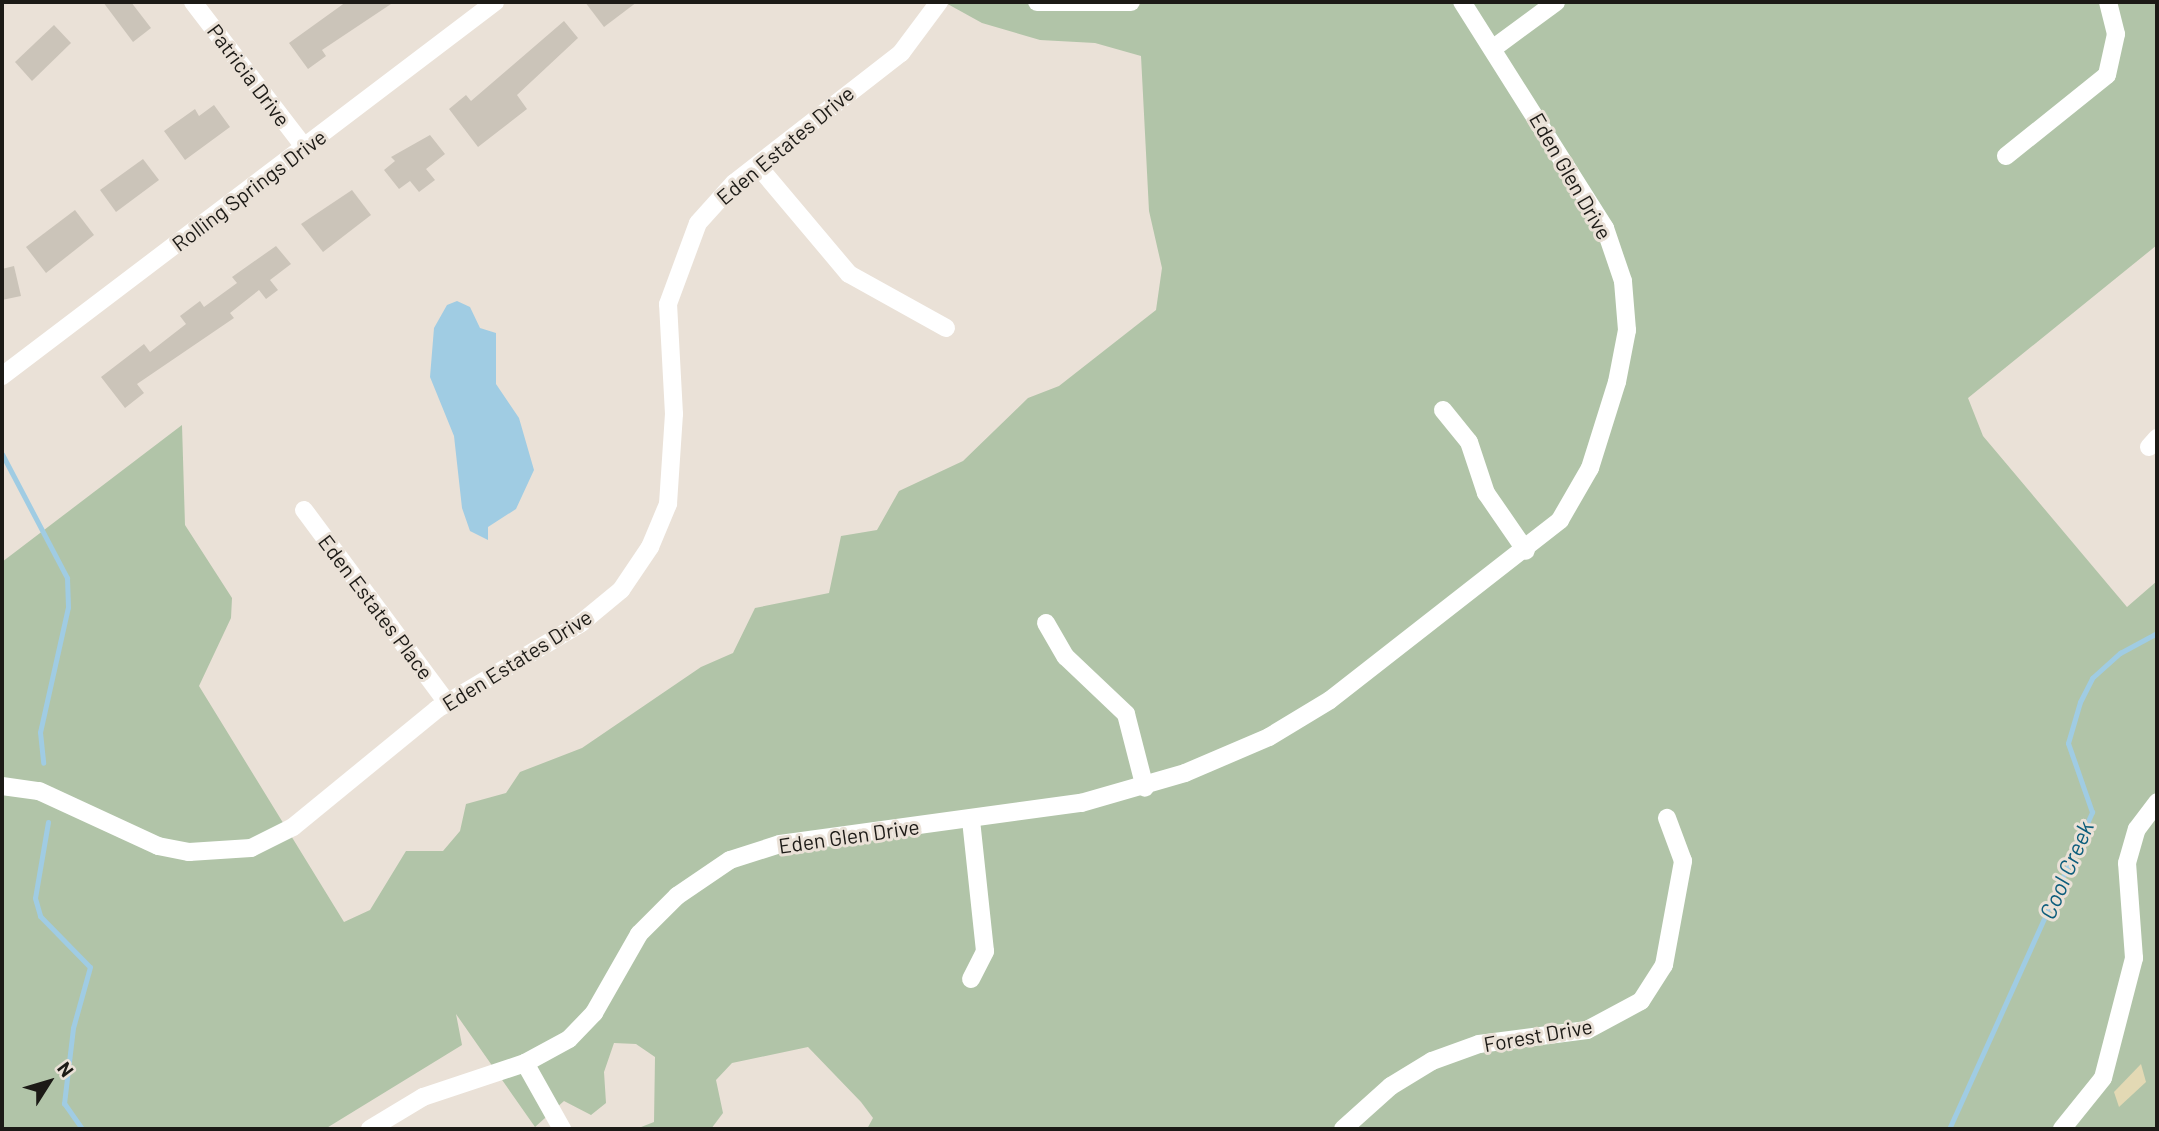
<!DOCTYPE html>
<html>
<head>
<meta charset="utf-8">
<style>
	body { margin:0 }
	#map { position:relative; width:2159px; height:1131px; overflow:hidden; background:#eae1d7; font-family:Barlow,sans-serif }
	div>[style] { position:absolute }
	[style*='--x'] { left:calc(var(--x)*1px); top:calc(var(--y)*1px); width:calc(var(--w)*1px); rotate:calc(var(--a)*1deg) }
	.green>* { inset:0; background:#b1c4a8 }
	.sand>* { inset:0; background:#e3d9b4 }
	.water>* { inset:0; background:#a0cce3 }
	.stream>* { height:5px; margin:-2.5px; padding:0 2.5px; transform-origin:2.5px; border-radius:2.5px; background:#a0cce3 }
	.building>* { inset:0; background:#cbc4b9 }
	.minor>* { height:18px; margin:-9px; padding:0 9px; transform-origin:9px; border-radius:9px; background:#fff }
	span { translate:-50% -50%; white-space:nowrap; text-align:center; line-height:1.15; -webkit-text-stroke:6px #eae1d7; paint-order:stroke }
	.street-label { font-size:21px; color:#1c1a16 }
	.water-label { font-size:23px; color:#0c5d7c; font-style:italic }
	.frame { position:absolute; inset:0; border:4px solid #1c1a16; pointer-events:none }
	.north { position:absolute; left:14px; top:1047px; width:70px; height:70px; -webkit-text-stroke:5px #eae1d7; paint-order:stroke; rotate:53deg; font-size:19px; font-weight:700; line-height:28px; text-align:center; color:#1c1a16 }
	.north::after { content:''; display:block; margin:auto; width:24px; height:32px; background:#1c1a16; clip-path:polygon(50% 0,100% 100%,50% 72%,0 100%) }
</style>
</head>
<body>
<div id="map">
	<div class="green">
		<div style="clip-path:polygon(944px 2px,2157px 2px,2157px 245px,1968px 398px,1983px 436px,2127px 607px,2157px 581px,2157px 1129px,867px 1129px,873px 1118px,861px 1102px,808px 1047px,732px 1063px,716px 1080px,723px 1113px,711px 1129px,636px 1129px,654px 1122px,655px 1057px,636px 1044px,614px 1043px,604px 1072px,606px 1103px,591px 1115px,564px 1101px,535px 1127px,456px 1014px,462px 1045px,325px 1129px,2px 1129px,2px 562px,182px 425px,185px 525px,232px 598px,231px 618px,199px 686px,344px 922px,370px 910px,406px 851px,443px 851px,460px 831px,466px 804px,506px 793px,520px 772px,582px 748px,701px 667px,733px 653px,755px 608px,829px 593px,841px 536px,877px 530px,899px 491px,963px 461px,1028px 398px,1059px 386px,1156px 310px,1162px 268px,1149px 211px,1141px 56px,1095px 43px,1040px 40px,982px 23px)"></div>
	</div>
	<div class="sand">
		<div style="clip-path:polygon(2141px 1064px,2146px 1082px,2119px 1107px,2114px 1092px)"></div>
	</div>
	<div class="water">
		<div style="clip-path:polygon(457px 301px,470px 307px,480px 328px,496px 333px,496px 384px,519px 418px,534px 470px,516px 509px,488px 527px,488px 540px,470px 531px,462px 508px,454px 436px,430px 377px,434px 328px,447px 305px)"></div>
	</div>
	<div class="stream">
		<div style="--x:2;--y:454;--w:140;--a:62.3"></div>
		<div style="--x:67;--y:578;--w:29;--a:88"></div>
		<div style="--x:68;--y:607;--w:128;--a:102.6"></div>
		<div style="--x:40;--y:732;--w:31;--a:84"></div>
		<div style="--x:48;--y:822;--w:77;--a:99.7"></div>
		<div style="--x:35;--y:898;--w:19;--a:74"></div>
		<div style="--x:40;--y:916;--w:71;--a:45.6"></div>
		<div style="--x:90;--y:967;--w:63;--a:105.6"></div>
		<div style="--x:73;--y:1028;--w:76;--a:96.8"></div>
		<div style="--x:64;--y:1103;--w:32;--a:55"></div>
		<div style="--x:1949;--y:1129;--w:348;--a:-65.7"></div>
		<div style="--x:2092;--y:812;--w:73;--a:-109.2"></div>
		<div style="--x:2068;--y:743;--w:43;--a:-73.7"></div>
		<div style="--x:2080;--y:702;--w:27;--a:-63"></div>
		<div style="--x:2092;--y:678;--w:38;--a:-42"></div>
		<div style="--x:2120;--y:653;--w:42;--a:-28.4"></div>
	</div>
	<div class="building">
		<div style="clip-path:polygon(103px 2px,131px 2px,151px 28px,133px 42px)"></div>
		<div style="clip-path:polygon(346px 2px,394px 2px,322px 50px,326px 56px,308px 69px,289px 43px)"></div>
		<div style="clip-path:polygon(585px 2px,637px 2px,604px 27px)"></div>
		<div style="clip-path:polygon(564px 21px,578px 38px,517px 95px,527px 109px,478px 147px,449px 109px,466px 95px,471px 101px)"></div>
		<div style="clip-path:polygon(54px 25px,71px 43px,32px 81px,15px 62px)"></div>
		<div style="clip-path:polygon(214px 105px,230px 127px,185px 160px,164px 131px,195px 109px,199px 116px)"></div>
		<div style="clip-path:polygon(430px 135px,445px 154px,426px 169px,435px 180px,419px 192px,410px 181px,399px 189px,384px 170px,395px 161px,391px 157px)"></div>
		<div style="clip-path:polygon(143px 159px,159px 180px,116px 212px,100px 190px)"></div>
		<div style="clip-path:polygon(352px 190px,371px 215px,323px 252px,301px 224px)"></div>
		<div style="clip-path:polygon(75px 210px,94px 235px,46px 273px,26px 247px)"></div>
		<div style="clip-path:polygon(276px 246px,291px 264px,270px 280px,278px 290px,266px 299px,259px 290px,230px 313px,234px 318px,137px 384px,144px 393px,125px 408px,101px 377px,144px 344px,150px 352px,186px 324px,180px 316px,200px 301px,204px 307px,237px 283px,232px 277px)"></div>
		<div style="clip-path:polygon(14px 266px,21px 296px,2px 300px,2px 269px)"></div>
	</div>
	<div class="minor">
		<div style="--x:193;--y:2;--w:184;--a:52.5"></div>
		<div style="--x:1037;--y:2;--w:94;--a:0"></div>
		<div style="--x:1495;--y:47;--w:76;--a:-36.4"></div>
		<div style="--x:2006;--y:156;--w:129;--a:-38.7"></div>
		<div style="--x:2107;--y:75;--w:42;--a:-77.6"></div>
		<div style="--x:2116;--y:34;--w:33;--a:-104"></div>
		<div style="--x:758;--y:166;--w:141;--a:49.9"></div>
		<div style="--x:849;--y:274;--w:111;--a:29.1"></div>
		<div style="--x:2;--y:376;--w:619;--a:-37.18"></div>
		<div style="--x:1443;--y:410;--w:41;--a:50.9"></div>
		<div style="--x:1469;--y:442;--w:54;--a:71.6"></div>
		<div style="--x:1486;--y:493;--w:70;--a:55.4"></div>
		<div style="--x:2149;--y:447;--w:12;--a:-48"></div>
		<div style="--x:304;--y:510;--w:242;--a:53.4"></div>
		<div style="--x:1046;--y:623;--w:39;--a:60"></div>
		<div style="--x:1066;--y:657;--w:83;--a:43.5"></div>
		<div style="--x:1126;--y:714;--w:76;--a:75.6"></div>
		<div style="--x:2;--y:786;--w:37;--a:8"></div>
		<div style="--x:39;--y:791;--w:131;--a:24.8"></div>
		<div style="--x:158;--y:846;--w:32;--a:11"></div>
		<div style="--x:189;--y:852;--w:62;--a:-3.7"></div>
		<div style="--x:251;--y:848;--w:47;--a:-26.6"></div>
		<div style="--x:293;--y:827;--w:186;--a:-39.3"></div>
		<div style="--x:437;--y:709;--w:168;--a:-30.8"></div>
		<div style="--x:581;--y:623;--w:52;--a:-39.5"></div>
		<div style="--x:621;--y:590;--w:52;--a:-56"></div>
		<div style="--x:650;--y:547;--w:47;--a:-67.3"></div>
		<div style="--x:668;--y:504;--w:90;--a:-86.2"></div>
		<div style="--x:674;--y:414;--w:110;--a:-93.1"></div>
		<div style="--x:668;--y:304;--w:86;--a:-69.7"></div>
		<div style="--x:698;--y:223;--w:54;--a:-48"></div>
		<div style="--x:734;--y:183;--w:212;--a:-37.9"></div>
		<div style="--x:901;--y:53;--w:64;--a:-53.3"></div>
		<div style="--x:971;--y:979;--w:31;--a:-63"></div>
		<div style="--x:985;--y:951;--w:133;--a:-96.1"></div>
		<div style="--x:525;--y:1063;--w:76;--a:60.7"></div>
		<div style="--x:370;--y:1129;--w:62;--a:-31.1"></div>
		<div style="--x:423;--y:1097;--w:108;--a:-18.4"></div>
		<div style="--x:525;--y:1063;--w:50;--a:-28.6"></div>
		<div style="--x:569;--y:1039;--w:36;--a:-46"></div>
		<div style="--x:594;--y:1013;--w:91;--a:-60.3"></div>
		<div style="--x:639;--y:934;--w:54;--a:-45"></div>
		<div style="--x:677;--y:896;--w:64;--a:-34.2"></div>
		<div style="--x:730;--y:860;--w:52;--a:-17.7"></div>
		<div style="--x:780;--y:844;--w:304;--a:-7.8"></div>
		<div style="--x:1081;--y:803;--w:108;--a:-16.1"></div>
		<div style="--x:1185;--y:773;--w:91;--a:-23.2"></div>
		<div style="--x:1269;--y:737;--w:71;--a:-31.2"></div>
		<div style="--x:1330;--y:700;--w:292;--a:-38"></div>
		<div style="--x:1560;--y:520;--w:60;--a:-60"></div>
		<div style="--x:1590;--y:468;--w:90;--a:-72.6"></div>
		<div style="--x:1617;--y:382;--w:53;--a:-79.1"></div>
		<div style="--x:1627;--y:330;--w:49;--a:-94.7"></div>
		<div style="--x:1623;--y:281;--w:56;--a:-108.8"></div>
		<div style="--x:1605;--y:228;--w:267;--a:-122.3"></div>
		<div style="--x:1343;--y:1129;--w:64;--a:-41.9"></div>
		<div style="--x:1391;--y:1086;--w:48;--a:-31.4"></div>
		<div style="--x:1432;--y:1061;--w:50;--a:-19.9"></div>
		<div style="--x:1479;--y:1044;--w:109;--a:-7.4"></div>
		<div style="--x:1587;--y:1030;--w:61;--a:-28.2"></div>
		<div style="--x:1641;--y:1001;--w:43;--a:-57.4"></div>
		<div style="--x:1664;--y:965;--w:106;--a:-79.6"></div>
		<div style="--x:1683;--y:861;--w:46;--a:-110.4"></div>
		<div style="--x:2062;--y:1129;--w:65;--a:-51.2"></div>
		<div style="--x:2103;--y:1078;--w:124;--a:-75.5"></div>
		<div style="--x:2134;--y:958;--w:95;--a:-94.2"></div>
		<div style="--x:2127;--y:863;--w:35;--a:-74"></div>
		<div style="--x:2137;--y:829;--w:34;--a:-53"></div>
	</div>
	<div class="street-label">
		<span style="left:249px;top:75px;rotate:53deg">Patricia Drive</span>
		<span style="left:785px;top:145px;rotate:-40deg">Eden Estates Drive</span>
		<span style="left:1571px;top:176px;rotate:60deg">Eden Glen Drive</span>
		<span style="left:249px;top:190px;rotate:-37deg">Rolling Springs Drive</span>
		<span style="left:376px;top:607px;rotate:53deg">Eden Estates Place</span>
		<span style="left:517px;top:660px;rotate:-32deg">Eden Estates Drive</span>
		<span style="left:849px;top:836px;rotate:-8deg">Eden Glen Drive</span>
		<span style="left:1538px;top:1035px;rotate:-10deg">Forest Drive</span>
	</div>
	<div class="water-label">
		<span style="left:2066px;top:870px;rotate:-67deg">Cool Creek</span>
	</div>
	<div class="frame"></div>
	<div class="north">N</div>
</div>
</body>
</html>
